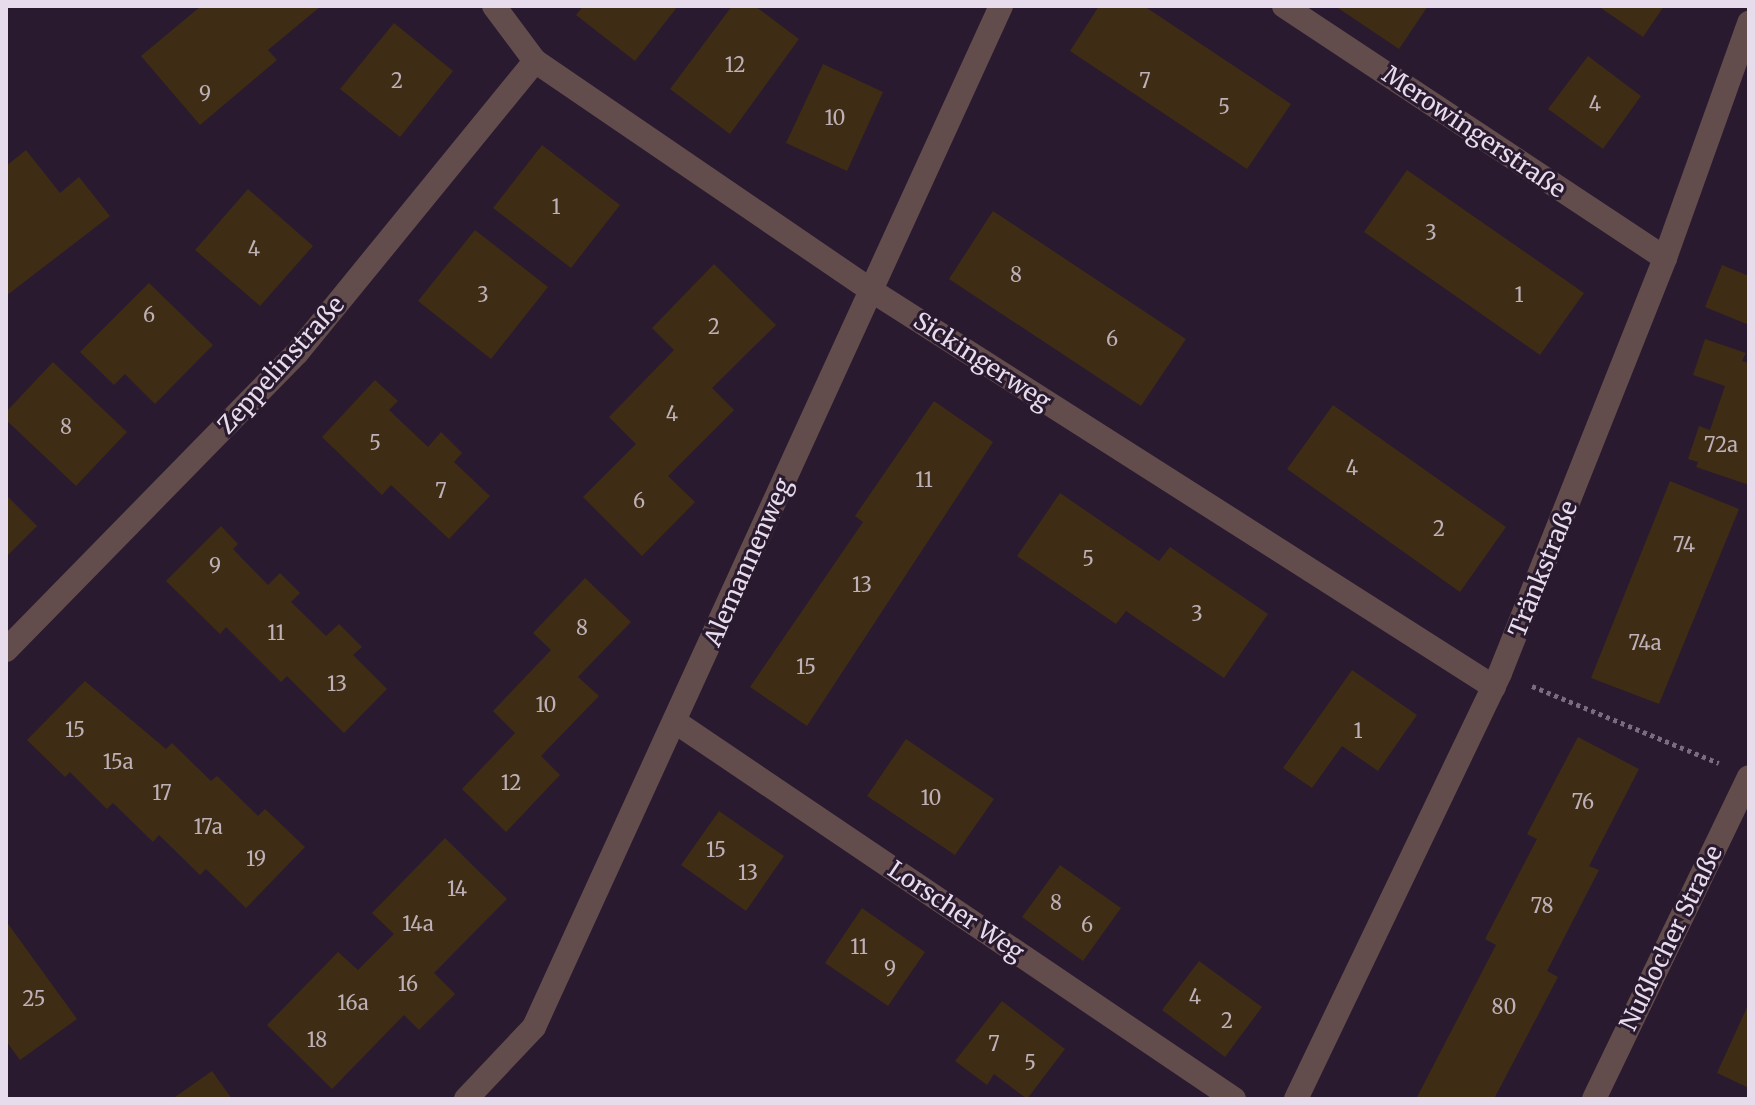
<!DOCTYPE html>
<html>
<head>
<meta charset="utf-8">
<style>
	body { margin:0 }
	#map { position:relative; width:1755px; height:1105px; overflow:hidden; background:#291a2f; font-family:Merriweather,serif }
	div>[style] { position:absolute }
	[style*='--x'] { left:calc(var(--x)*1px); top:calc(var(--y)*1px); width:calc(var(--w)*1px); rotate:calc(var(--a)*1deg) }
	.building>* { inset:0; background:#3e2c15 }
	.path>* { height:5px; margin-top:-2.5px; transform-origin:0; background:repeating-linear-gradient(90deg,#7b6d80 0 4px,transparent 0 8px) }
	.minor>* { height:24px; margin:-12px; padding:0 12px; transform-origin:12px; border-radius:12px; background:#634c4c }
	span { translate:-50% -50%; white-space:nowrap; text-align:center; line-height:1.15; -webkit-text-stroke:6px #291a2f; paint-order:stroke }
	.number-label { font-size:20px; color:#bdb0b6 }
	.number-label span { -webkit-text-stroke-width:0 }
	.street-label { font-size:24px; color:#e7dceb }
	.frame { position:absolute; inset:0; border:8px solid #e7dceb; pointer-events:none }
</style>
</head>
<body>
<div id="map">
	<div class="building">
		<div style="clip-path:polygon(201px 6px,321px 6px,268px 50px,277px 60px,200px 125px,141px 56px)"></div>
		<div style="clip-path:polygon(583px 6px,678px 6px,635px 61px,576px 15px)"></div>
		<div style="clip-path:polygon(732px 6px,755px 6px,799px 39px,730px 134px,670px 89px)"></div>
		<div style="clip-path:polygon(1099px 6px,1144px 6px,1291px 104px,1247px 169px,1070px 51px)"></div>
		<div style="clip-path:polygon(1335px 6px,1428px 6px,1399px 49px)"></div>
		<div style="clip-path:polygon(1598px 6px,1664px 6px,1643px 37px)"></div>
		<div style="clip-path:polygon(394px 23px,453px 71px,400px 137px,340px 89px)"></div>
		<div style="clip-path:polygon(1588px 56px,1641px 96px,1603px 149px,1548px 109px)"></div>
		<div style="clip-path:polygon(823px 64px,883px 92px,847px 171px,786px 143px)"></div>
		<div style="clip-path:polygon(542px 145px,620px 205px,571px 268px,493px 208px)"></div>
		<div style="clip-path:polygon(26px 150px,60px 193px,79px 177px,110px 216px,6px 296px,6px 166px)"></div>
		<div style="clip-path:polygon(1407px 170px,1584px 293px,1540px 355px,1364px 232px)"></div>
		<div style="clip-path:polygon(248px 189px,313px 246px,260px 306px,195px 250px)"></div>
		<div style="clip-path:polygon(993px 211px,1186px 339px,1141px 406px,949px 279px)"></div>
		<div style="clip-path:polygon(475px 230px,548px 287px,491px 359px,418px 301px)"></div>
		<div style="clip-path:polygon(714px 264px,776px 325px,712px 388px,734px 410px,668px 476px,695px 502px,642px 556px,583px 497px,636px 444px,609px 417px,674px 350px,652px 328px)"></div>
		<div style="clip-path:polygon(1722px 265px,1749px 276px,1749px 325px,1705px 307px)"></div>
		<div style="clip-path:polygon(149px 283px,213px 345px,155px 404px,125px 374px,114px 385px,80px 352px)"></div>
		<div style="clip-path:polygon(1705px 339px,1746px 353px,1742px 361px,1749px 363px,1749px 485px,1696px 467px,1698px 462px,1688px 459px,1699px 426px,1710px 430px,1725px 386px,1693px 375px)"></div>
		<div style="clip-path:polygon(53px 362px,127px 432px,76px 486px,6px 420px,6px 412px)"></div>
		<div style="clip-path:polygon(375px 380px,398px 401px,389px 410px,428px 447px,441px 432px,462px 453px,454px 462px,490px 496px,449px 539px,391px 485px,382px 495px,322px 437px)"></div>
		<div style="clip-path:polygon(934px 401px,993px 442px,807px 726px,750px 687px,863px 522px,855px 516px)"></div>
		<div style="clip-path:polygon(1333px 405px,1506px 527px,1460px 592px,1287px 469px)"></div>
		<div style="clip-path:polygon(1670px 481px,1739px 509px,1659px 704px,1591px 678px)"></div>
		<div style="clip-path:polygon(1060px 493px,1159px 561px,1170px 547px,1268px 614px,1224px 678px,1126px 611px,1116px 624px,1017px 556px)"></div>
		<div style="clip-path:polygon(6px 495px,37px 526px,6px 557px)"></div>
		<div style="clip-path:polygon(221px 526px,238px 544px,233px 549px,268px 585px,280px 573px,300px 593px,291px 602px,326px 636px,339px 624px,362px 647px,353px 655px,387px 689px,344px 733px,287px 676px,281px 682px,226px 627px,220px 634px,166px 581px)"></div>
		<div style="clip-path:polygon(585px 578px,631px 622px,578px 677px,599px 696px,541px 756px,560px 775px,506px 832px,462px 789px,515px 733px,493px 711px,551px 650px,533px 633px)"></div>
		<div style="clip-path:polygon(1352px 670px,1417px 715px,1378px 771px,1342px 746px,1312px 788px,1283px 768px)"></div>
		<div style="clip-path:polygon(85px 681px,166px 749px,172px 743px,211px 781px,217px 776px,258px 816px,265px 809px,305px 847px,246px 908px,206px 869px,200px 875px,159px 835px,153px 842px,113px 803px,107px 809px,70px 772px,65px 777px,27px 740px)"></div>
		<div style="clip-path:polygon(1578px 737px,1639px 769px,1589px 866px,1599px 870px,1547px 971px,1558px 977px,1494px 1099px,1416px 1099px,1496px 945px,1485px 939px,1537px 839px,1527px 834px)"></div>
		<div style="clip-path:polygon(906px 739px,994px 799px,955px 855px,867px 796px)"></div>
		<div style="clip-path:polygon(719px 811px,784px 856px,746px 911px,681px 865px)"></div>
		<div style="clip-path:polygon(445px 838px,507px 899px,434px 973px,455px 994px,419px 1030px,404px 1015px,332px 1089px,267px 1025px,338px 952px,358px 970px,394px 934px,372px 913px)"></div>
		<div style="clip-path:polygon(1060px 865px,1121px 908px,1083px 961px,1022px 917px)"></div>
		<div style="clip-path:polygon(862px 908px,925px 952px,888px 1006px,825px 963px)"></div>
		<div style="clip-path:polygon(6px 921px,77px 1019px,20px 1060px,6px 1041px)"></div>
		<div style="clip-path:polygon(1199px 961px,1262px 1007px,1225px 1057px,1162px 1010px)"></div>
		<div style="clip-path:polygon(1002px 1001px,1065px 1049px,1027px 1099px,994px 1074px,987px 1085px,955px 1061px)"></div>
		<div style="clip-path:polygon(1749px 1003px,1749px 1088px,1717px 1073px)"></div>
		<div style="clip-path:polygon(212px 1071px,232px 1099px,172px 1099px)"></div>
	</div>
	<div class="path">
		<div style="--x:1532;--y:686;--w:202;--a:22.4"></div>
	</div>
	<div class="minor">
		<div style="--x:494;--y:6;--w:69;--a:53.3"></div>
		<div style="--x:535;--y:61;--w:404;--a:34.3"></div>
		<div style="--x:869;--y:289;--w:741;--a:32.49"></div>
		<div style="--x:1284;--y:6;--w:457;--a:33.5"></div>
		<div style="--x:6;--y:650;--w:416;--a:-45.6"></div>
		<div style="--x:297;--y:353;--w:377;--a:-50.8"></div>
		<div style="--x:677;--y:723;--w:672;--a:34.02"></div>
		<div style="--x:466;--y:1099;--w:99;--a:-46.6"></div>
		<div style="--x:534;--y:1027;--w:1123;--a:-65.42"></div>
		<div style="--x:1296;--y:1099;--w:472;--a:-64.4"></div>
		<div style="--x:1500;--y:673;--w:447;--a:-68.3"></div>
		<div style="--x:1665;--y:258;--w:250;--a:-70.3"></div>
		<div style="--x:1594;--y:1099;--w:357;--a:-64.3"></div>
	</div>
	<div class="number-label">
		<span style="left:735px;top:64px">12</span>
		<span style="left:397px;top:80px">2</span>
		<span style="left:1145px;top:80px">7</span>
		<span style="left:205px;top:93px">9</span>
		<span style="left:1595px;top:103px">4</span>
		<span style="left:1224px;top:106px">5</span>
		<span style="left:835px;top:117px">10</span>
		<span style="left:556px;top:206px">1</span>
		<span style="left:1431px;top:232px">3</span>
		<span style="left:254px;top:248px">4</span>
		<span style="left:1016px;top:274px">8</span>
		<span style="left:483px;top:294px">3</span>
		<span style="left:1519px;top:294px">1</span>
		<span style="left:149px;top:314px">6</span>
		<span style="left:714px;top:326px">2</span>
		<span style="left:1112px;top:338px">6</span>
		<span style="left:672px;top:413px">4</span>
		<span style="left:66px;top:426px">8</span>
		<span style="left:375px;top:442px">5</span>
		<span style="left:1721px;top:444px">72a</span>
		<span style="left:1352px;top:467px">4</span>
		<span style="left:924px;top:479px">11</span>
		<span style="left:441px;top:490px">7</span>
		<span style="left:639px;top:500px">6</span>
		<span style="left:1439px;top:528px">2</span>
		<span style="left:1684px;top:544px">74</span>
		<span style="left:1088px;top:558px">5</span>
		<span style="left:215px;top:565px">9</span>
		<span style="left:862px;top:584px">13</span>
		<span style="left:1197px;top:613px">3</span>
		<span style="left:582px;top:627px">8</span>
		<span style="left:276px;top:632px">11</span>
		<span style="left:1645px;top:642px">74a</span>
		<span style="left:806px;top:666px">15</span>
		<span style="left:337px;top:683px">13</span>
		<span style="left:546px;top:704px">10</span>
		<span style="left:75px;top:729px">15</span>
		<span style="left:1358px;top:730px">1</span>
		<span style="left:118px;top:761px">15a</span>
		<span style="left:511px;top:782px">12</span>
		<span style="left:162px;top:792px">17</span>
		<span style="left:931px;top:797px">10</span>
		<span style="left:1583px;top:801px">76</span>
		<span style="left:208px;top:826px">17a</span>
		<span style="left:716px;top:849px">15</span>
		<span style="left:256px;top:858px">19</span>
		<span style="left:748px;top:872px">13</span>
		<span style="left:457px;top:888px">14</span>
		<span style="left:1056px;top:902px">8</span>
		<span style="left:1542px;top:905px">78</span>
		<span style="left:418px;top:923px">14a</span>
		<span style="left:1087px;top:924px">6</span>
		<span style="left:859px;top:946px">11</span>
		<span style="left:890px;top:968px">9</span>
		<span style="left:408px;top:983px">16</span>
		<span style="left:1195px;top:996px">4</span>
		<span style="left:34px;top:998px">25</span>
		<span style="left:353px;top:1002px">16a</span>
		<span style="left:1504px;top:1006px">80</span>
		<span style="left:1227px;top:1020px">2</span>
		<span style="left:317px;top:1039px">18</span>
		<span style="left:994px;top:1043px">7</span>
		<span style="left:1030px;top:1062px">5</span>
	</div>
	<div class="street-label">
		<span style="left:1474px;top:132px;rotate:34deg">Merowingerstraße</span>
		<span style="left:982px;top:361px;rotate:33deg">Sickingerweg</span>
		<span style="left:281px;top:365px;rotate:-48deg">Zeppelinstraße</span>
		<span style="left:748px;top:562px;rotate:-66deg">Alemannenweg</span>
		<span style="left:1543px;top:569px;rotate:-68deg">Tränkstraße</span>
		<span style="left:956px;top:911px;rotate:34deg">Lorscher Weg</span>
		<span style="left:1671px;top:938px;rotate:-64deg">Nußlocher Straße</span>
	</div>
	<div class="frame"></div>
</div>
</body>
</html>
